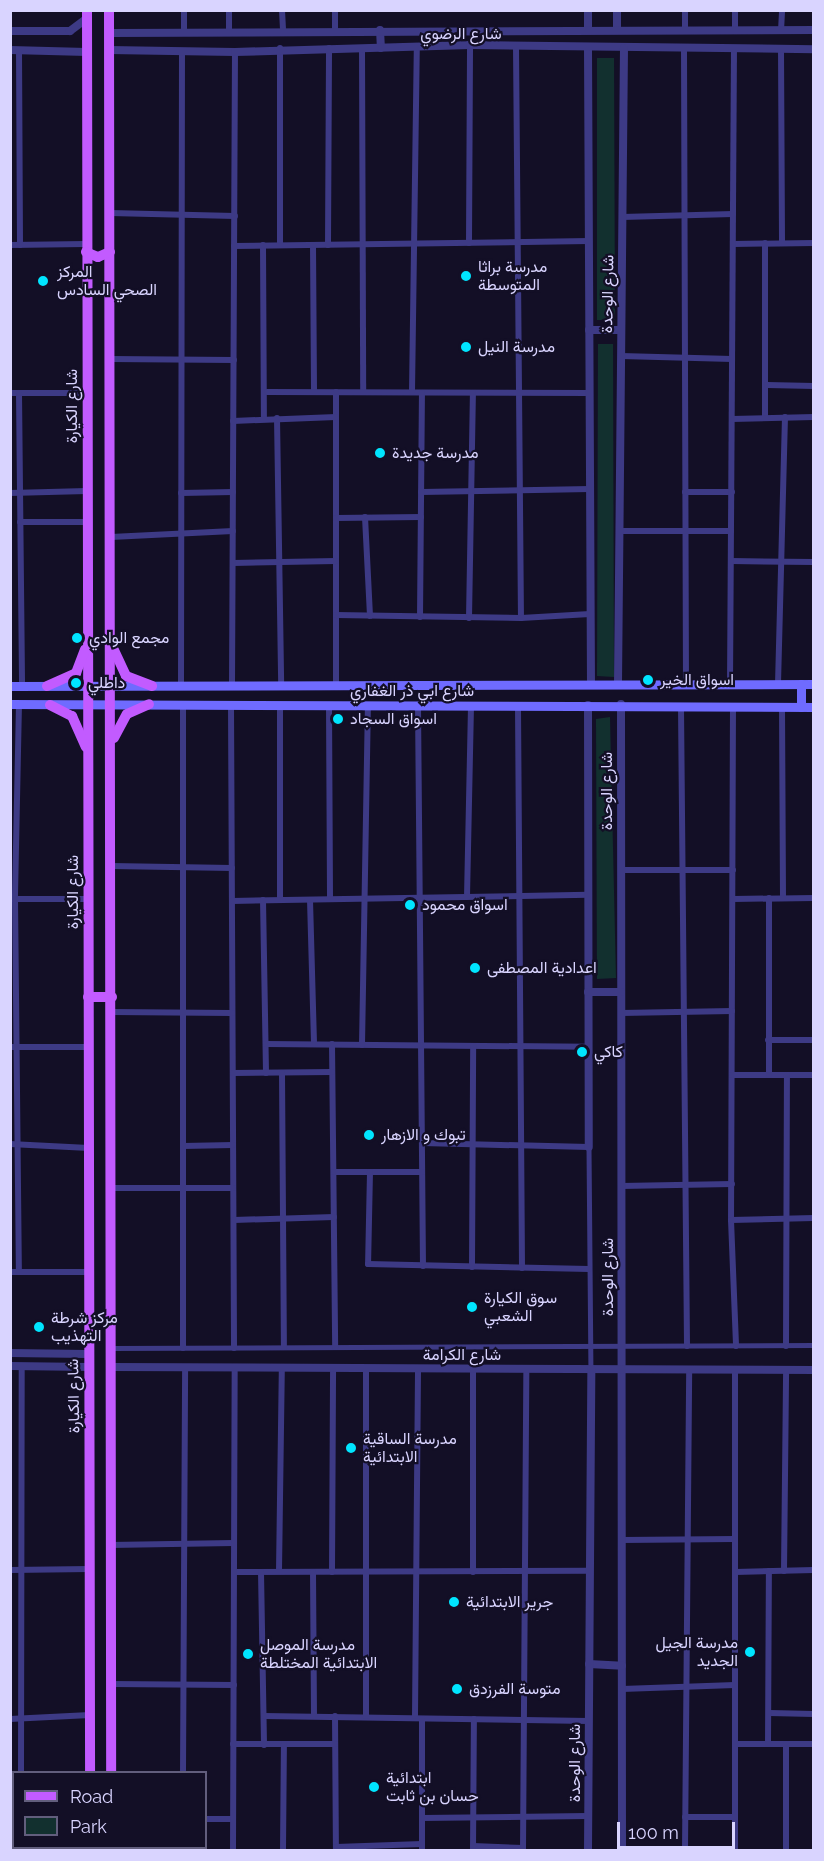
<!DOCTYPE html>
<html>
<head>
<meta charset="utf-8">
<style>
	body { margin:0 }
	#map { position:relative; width:824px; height:1861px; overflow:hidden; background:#130f26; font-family:Raleway,Vazirmatn,sans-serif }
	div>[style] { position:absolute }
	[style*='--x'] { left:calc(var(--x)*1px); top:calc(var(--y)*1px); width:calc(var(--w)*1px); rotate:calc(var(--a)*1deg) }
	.green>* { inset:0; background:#12302f }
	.pedestrian>* { height:4.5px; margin:-2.25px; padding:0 2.25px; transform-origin:2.25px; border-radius:2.25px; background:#3d3a85 }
	.minor>* { height:6px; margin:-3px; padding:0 3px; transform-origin:3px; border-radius:3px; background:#3d3a85 }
	.tertiary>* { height:8px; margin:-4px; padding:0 4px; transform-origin:4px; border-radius:4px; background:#3d3a85 }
	.secondary>* { height:9px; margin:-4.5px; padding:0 4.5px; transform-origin:4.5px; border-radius:4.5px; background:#6f6bff }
	.primary>* { height:10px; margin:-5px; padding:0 5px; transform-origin:5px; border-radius:5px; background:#c25bff }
	.dots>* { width:16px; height:16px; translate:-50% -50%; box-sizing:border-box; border:3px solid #130f26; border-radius:50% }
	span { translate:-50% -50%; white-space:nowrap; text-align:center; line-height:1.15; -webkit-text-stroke:4.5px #130f26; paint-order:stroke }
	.street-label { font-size:16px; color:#d9d4ff }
	.poi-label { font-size:16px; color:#d9d4ff }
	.left { translate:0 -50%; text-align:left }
	.right { translate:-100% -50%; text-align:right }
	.frame { position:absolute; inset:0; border:12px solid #d9d4ff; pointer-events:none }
	.legend { position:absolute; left:12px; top:1771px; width:195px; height:78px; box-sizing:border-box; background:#130f26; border:2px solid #625e7d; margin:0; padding:8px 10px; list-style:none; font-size:18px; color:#d9d4ff }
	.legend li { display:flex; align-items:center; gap:12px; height:30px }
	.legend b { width:30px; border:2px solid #625e7d }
	.scale { position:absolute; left:617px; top:1822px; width:118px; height:27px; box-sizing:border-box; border:3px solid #d9d4ff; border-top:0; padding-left:8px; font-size:18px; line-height:21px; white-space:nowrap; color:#d9d4ff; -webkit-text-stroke:4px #130f26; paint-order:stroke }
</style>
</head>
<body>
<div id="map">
	<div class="green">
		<div style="clip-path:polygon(597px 58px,614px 58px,615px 320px,597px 320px)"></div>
		<div style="clip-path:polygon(598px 344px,613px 344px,614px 677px,597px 676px)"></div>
		<div style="clip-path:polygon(610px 717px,616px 978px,597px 979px,596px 719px)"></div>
	</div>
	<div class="pedestrian">
		<div style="--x:589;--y:1147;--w:222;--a:89.5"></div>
		<div style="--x:111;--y:1348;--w:703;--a:-0.24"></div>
	</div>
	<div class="minor">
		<div style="--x:184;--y:10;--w:22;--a:90"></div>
		<div style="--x:229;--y:10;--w:21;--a:90"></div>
		<div style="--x:282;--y:10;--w:22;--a:87"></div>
		<div style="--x:685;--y:10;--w:19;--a:90"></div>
		<div style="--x:735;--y:10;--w:20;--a:90"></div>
		<div style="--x:335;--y:30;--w:20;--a:-90"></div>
		<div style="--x:781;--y:31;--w:21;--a:-87"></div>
		<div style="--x:516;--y:47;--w:571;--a:89.5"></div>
		<div style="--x:362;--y:48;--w:344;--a:89.8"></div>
		<div style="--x:684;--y:49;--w:636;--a:89.82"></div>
		<div style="--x:781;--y:49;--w:194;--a:89.7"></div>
		<div style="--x:19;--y:50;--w:195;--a:89.7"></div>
		<div style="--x:110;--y:213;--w:125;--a:1.4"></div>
		<div style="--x:622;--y:217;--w:111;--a:-1.5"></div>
		<div style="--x:469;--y:243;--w:198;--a:-89.7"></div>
		<div style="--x:765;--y:243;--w:175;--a:90"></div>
		<div style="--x:733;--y:244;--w:81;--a:-0.7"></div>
		<div style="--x:10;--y:245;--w:76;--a:-0.8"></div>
		<div style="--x:263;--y:245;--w:174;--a:89.7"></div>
		<div style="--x:280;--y:245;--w:197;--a:-90"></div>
		<div style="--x:313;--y:245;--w:147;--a:89.6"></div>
		<div style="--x:328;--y:245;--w:197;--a:-89.7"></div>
		<div style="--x:234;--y:246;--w:355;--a:-0.8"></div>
		<div style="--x:621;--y:356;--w:111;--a:1.5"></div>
		<div style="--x:110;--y:359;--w:124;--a:0.5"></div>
		<div style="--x:767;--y:385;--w:47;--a:1.2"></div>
		<div style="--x:267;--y:392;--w:322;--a:0.2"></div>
		<div style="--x:336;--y:392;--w:294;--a:90"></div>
		<div style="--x:412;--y:392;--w:344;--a:-89.2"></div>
		<div style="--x:10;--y:393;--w:77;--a:0"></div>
		<div style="--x:19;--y:393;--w:293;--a:89.4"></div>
		<div style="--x:277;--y:418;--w:268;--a:89.1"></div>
		<div style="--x:732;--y:419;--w:82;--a:-1.4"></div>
		<div style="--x:233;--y:421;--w:103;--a:-2.2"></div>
		<div style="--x:421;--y:492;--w:169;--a:-1"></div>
		<div style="--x:685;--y:492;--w:47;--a:0"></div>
		<div style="--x:10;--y:493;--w:77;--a:-1.5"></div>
		<div style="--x:181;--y:493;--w:52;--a:-1.1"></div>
		<div style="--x:365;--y:517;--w:99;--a:87.1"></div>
		<div style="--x:336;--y:518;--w:85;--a:-0.7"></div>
		<div style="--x:20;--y:522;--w:67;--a:0"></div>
		<div style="--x:620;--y:531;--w:111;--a:0"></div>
		<div style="--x:111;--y:537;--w:122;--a:-2.8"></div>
		<div style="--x:731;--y:561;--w:83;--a:0.7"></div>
		<div style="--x:233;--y:563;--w:103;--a:-1.1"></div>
		<div style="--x:336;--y:615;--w:185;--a:0.9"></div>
		<div style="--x:521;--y:618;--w:69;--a:-3.3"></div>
		<div style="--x:420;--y:617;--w:224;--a:-89.5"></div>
		<div style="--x:469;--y:618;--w:225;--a:-89"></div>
		<div style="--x:778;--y:684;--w:267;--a:-88.5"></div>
		<div style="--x:181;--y:685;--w:633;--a:-89.91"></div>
		<div style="--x:730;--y:685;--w:636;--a:-89.64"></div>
		<div style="--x:232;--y:686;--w:634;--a:-89.73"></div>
		<div style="--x:19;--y:704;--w:195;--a:91.2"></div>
		<div style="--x:15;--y:899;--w:373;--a:89.4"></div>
		<div style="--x:231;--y:705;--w:643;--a:89.73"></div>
		<div style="--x:329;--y:705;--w:194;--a:89.7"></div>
		<div style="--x:418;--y:705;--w:561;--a:89.49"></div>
		<div style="--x:280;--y:706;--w:194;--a:90"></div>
		<div style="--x:733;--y:706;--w:514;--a:90.22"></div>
		<div style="--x:731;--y:1220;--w:126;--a:87.7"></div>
		<div style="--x:782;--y:706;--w:192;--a:89.7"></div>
		<div style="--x:518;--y:707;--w:561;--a:89.59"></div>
		<div style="--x:681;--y:707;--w:639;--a:89.46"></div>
		<div style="--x:111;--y:866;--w:121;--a:0.9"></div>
		<div style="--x:621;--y:870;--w:112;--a:0"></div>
		<div style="--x:467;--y:897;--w:191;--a:-88.8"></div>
		<div style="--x:10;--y:899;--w:78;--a:0"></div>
		<div style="--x:733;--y:899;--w:81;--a:-0.7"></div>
		<div style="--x:263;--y:900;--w:173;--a:89"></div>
		<div style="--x:310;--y:900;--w:144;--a:88.4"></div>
		<div style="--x:232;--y:901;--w:356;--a:-1"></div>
		<div style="--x:112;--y:1012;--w:120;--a:0.5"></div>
		<div style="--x:621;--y:1013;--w:111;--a:-1"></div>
		<div style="--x:768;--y:1040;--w:46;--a:0"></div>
		<div style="--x:266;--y:1044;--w:322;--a:0.5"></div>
		<div style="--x:332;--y:1044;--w:303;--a:89.4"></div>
		<div style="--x:362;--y:1045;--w:339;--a:-89"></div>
		<div style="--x:10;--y:1047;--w:79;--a:0"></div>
		<div style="--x:233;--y:1073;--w:99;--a:-0.6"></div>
		<div style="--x:282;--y:1073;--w:274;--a:89.6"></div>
		<div style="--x:732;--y:1075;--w:82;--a:0"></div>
		<div style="--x:769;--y:1075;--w:177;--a:-90"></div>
		<div style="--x:422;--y:1143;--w:167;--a:1.4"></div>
		<div style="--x:10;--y:1144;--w:79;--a:2.9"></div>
		<div style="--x:183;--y:1146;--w:50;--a:-1.1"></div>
		<div style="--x:334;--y:1172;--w:88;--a:0"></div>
		<div style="--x:370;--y:1172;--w:92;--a:91.2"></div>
		<div style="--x:368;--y:1264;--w:221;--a:1.3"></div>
		<div style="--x:621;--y:1186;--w:111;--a:-1"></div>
		<div style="--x:112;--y:1188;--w:121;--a:0"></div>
		<div style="--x:234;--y:1220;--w:100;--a:-1.7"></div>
		<div style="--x:731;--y:1220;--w:83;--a:-1.4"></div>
		<div style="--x:472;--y:1267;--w:221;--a:-89.7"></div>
		<div style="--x:10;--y:1272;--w:79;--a:0"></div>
		<div style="--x:786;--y:1346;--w:271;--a:-89.8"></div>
		<div style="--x:183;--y:1348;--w:644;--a:-90"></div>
		<div style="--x:622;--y:1540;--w:113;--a:-0.5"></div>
		<div style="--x:110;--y:1545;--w:124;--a:-0.9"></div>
		<div style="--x:10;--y:1570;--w:80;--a:-0.7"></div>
		<div style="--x:279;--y:1571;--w:204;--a:-89.2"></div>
		<div style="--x:784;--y:1571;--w:200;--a:-89.4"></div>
		<div style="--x:234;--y:1572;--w:355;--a:-0.2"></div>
		<div style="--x:261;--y:1572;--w:173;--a:89"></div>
		<div style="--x:313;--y:1572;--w:144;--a:89.6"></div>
		<div style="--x:332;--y:1572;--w:204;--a:-89.7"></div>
		<div style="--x:473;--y:1572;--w:203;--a:-90"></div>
		<div style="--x:735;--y:1572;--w:79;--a:-1.5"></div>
		<div style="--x:111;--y:1684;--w:123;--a:0.5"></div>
		<div style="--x:622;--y:1689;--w:113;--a:-2"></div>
		<div style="--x:769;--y:1713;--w:45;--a:1.3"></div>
		<div style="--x:264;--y:1716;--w:325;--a:0.9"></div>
		<div style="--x:335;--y:1716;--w:134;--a:89.6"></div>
		<div style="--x:366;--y:1716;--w:348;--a:-90"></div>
		<div style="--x:415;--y:1716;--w:348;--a:-89.5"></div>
		<div style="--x:10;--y:1719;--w:80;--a:-2.9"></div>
		<div style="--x:233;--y:1744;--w:102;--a:0"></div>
		<div style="--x:735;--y:1744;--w:79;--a:0"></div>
		<div style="--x:768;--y:1744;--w:173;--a:-89.7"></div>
		<div style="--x:786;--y:1744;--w:106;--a:90"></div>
		<div style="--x:21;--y:1772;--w:406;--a:-89.9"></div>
		<div style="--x:183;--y:1772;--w:404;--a:-89.7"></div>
		<div style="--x:10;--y:1817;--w:4;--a:0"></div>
		<div style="--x:685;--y:1817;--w:50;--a:0"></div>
		<div style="--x:422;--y:1818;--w:166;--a:-0.7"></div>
		<div style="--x:206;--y:1819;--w:26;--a:0"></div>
		<div style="--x:473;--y:1846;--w:50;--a:2.3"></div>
		<div style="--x:336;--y:1847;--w:86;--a:-2"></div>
		<div style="--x:21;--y:1850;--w:2;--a:-90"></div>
		<div style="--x:183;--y:1850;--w:2;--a:-90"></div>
		<div style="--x:233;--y:1850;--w:483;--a:-89.8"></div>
		<div style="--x:283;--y:1850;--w:106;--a:-89.5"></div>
		<div style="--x:422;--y:1850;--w:131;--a:-90"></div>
		<div style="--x:473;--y:1850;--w:131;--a:-89.6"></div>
		<div style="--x:523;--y:1850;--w:481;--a:-89.6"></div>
		<div style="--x:685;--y:1850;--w:480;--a:-89.5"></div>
		<div style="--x:735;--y:1850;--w:480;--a:-90"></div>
	</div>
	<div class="tertiary">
		<div style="--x:588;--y:10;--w:19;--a:90"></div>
		<div style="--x:617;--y:10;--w:20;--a:90"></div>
		<div style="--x:380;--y:30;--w:18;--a:87"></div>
		<div style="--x:10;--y:31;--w:60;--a:0"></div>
		<div style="--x:70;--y:31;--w:20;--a:-37"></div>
		<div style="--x:110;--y:33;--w:704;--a:-0.24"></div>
		<div style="--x:588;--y:49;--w:636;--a:89.73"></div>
		<div style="--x:10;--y:50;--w:77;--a:1.5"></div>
		<div style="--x:109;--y:50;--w:126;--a:0.9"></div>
		<div style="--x:235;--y:52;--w:235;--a:-1.7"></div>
		<div style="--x:470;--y:45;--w:344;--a:0.7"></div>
		<div style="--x:589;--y:330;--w:32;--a:0"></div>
		<div style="--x:618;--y:684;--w:636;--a:-89.46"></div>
		<div style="--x:621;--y:704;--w:1146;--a:89.95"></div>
		<div style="--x:588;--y:705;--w:442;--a:89.9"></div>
		<div style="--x:588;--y:992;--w:33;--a:0"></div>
		<div style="--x:10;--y:1353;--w:78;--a:0.7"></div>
		<div style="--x:10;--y:1366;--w:80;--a:0.7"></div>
		<div style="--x:110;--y:1367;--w:704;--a:0.24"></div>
		<div style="--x:589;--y:1664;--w:33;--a:3"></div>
		<div style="--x:588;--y:1850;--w:481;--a:-89.6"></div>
	</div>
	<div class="secondary">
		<div style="--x:801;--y:684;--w:23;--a:90"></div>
		<div style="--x:10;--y:686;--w:804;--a:-0.14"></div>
		<div style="--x:10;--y:704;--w:804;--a:0.21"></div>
	</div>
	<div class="primary">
		<div style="--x:87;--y:10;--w:1762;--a:89.9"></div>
		<div style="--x:109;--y:10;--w:1762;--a:89.93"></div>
		<div style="--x:86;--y:252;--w:13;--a:23"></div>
		<div style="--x:98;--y:257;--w:13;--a:-23"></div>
		<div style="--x:114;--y:650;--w:29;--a:65"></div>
		<div style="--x:126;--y:676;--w:28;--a:21"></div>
		<div style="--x:47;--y:686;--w:32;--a:-24"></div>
		<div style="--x:76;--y:673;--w:25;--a:-69"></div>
		<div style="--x:50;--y:705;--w:25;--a:27"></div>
		<div style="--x:72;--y:716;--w:34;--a:66"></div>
		<div style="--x:114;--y:738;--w:27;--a:-62"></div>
		<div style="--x:127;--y:714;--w:24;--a:-24"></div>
		<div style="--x:88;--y:997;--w:24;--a:0"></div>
		<div style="--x:91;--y:1848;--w:2;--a:90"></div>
		<div style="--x:111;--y:1848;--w:2;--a:90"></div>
	</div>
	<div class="dots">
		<div style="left:466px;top:276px;background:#00e5ff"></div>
		<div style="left:43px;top:281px;background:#00e5ff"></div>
		<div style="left:466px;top:347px;background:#00e5ff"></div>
		<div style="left:380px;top:453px;background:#00e5ff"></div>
		<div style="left:77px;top:638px;background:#00e5ff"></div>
		<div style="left:648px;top:680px;background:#00e5ff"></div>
		<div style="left:76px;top:683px;background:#00e5ff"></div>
		<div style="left:338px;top:719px;background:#00e5ff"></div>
		<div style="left:410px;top:905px;background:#00e5ff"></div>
		<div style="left:475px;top:968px;background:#00e5ff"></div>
		<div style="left:582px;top:1052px;background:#00e5ff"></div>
		<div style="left:369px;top:1135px;background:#00e5ff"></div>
		<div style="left:472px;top:1307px;background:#00e5ff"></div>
		<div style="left:39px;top:1327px;background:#00e5ff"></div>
		<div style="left:351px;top:1448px;background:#00e5ff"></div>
		<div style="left:454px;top:1602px;background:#00e5ff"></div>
		<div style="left:750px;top:1652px;background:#00e5ff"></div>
		<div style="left:248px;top:1654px;background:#00e5ff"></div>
		<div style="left:457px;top:1689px;background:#00e5ff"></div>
		<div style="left:374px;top:1787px;background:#00e5ff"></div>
	</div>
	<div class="street-label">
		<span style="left:461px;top:34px">شارع الرضوي</span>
		<span style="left:608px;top:294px;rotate:-89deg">شارع الوحدة</span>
		<span style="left:72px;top:406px;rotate:-90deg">شارع الكيارة</span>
		<span style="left:412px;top:691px">شارع ابي ذر الغفاري</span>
		<span style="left:607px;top:791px;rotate:-90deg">شارع الوحدة</span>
		<span style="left:73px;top:892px;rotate:-90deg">شارع الكيارة</span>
		<span style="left:608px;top:1277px;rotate:-90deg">شارع الوحدة</span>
		<span style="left:462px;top:1355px">شارع الكرامة</span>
		<span style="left:74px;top:1396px;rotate:-91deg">شارع الكيارة</span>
		<span style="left:575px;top:1763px;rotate:-90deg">شارع الوحدة</span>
	</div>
	<div class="poi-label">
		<span class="left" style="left:478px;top:276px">مدرسة براثا<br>المتوسطة</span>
		<span class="left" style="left:57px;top:281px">المركز<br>الصحي السادس</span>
		<span class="left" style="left:478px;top:347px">مدرسة النيل</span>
		<span class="left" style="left:392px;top:453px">مدرسة جديدة</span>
		<span class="left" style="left:89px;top:638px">مجمع الوادي</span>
		<span class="left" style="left:660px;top:680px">اسواق الخير</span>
		<span class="left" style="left:88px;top:683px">داطلي</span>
		<span class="left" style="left:350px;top:719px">اسواق السجاد</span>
		<span class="left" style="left:422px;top:905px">اسواق محمود</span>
		<span class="left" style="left:487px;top:968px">اعدادية المصطفى</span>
		<span class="left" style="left:594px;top:1052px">كاكي</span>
		<span class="left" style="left:381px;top:1135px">تبوك و الازهار</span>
		<span class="left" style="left:484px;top:1307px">سوق الكيارة<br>الشعبي</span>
		<span class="left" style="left:51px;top:1327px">مركز شرطة<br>التهذيب</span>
		<span class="left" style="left:363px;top:1448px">مدرسة الساقية<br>الابتدائية</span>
		<span class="left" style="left:466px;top:1602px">جرير الابتدائية</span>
		<span class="right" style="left:738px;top:1652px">مدرسة الجيل<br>الجديد</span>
		<span class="left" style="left:260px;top:1654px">مدرسة الموصل<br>الابتدائية المختلطة</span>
		<span class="left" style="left:469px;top:1689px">متوسة الفرزدق</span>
		<span class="left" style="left:386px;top:1787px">ابتدائية<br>حسان بن ثابت</span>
	</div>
	<div class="frame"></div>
	<ul class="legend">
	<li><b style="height:8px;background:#c25bff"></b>Road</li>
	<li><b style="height:16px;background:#12302f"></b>Park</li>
	</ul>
	<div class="scale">100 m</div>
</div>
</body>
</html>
